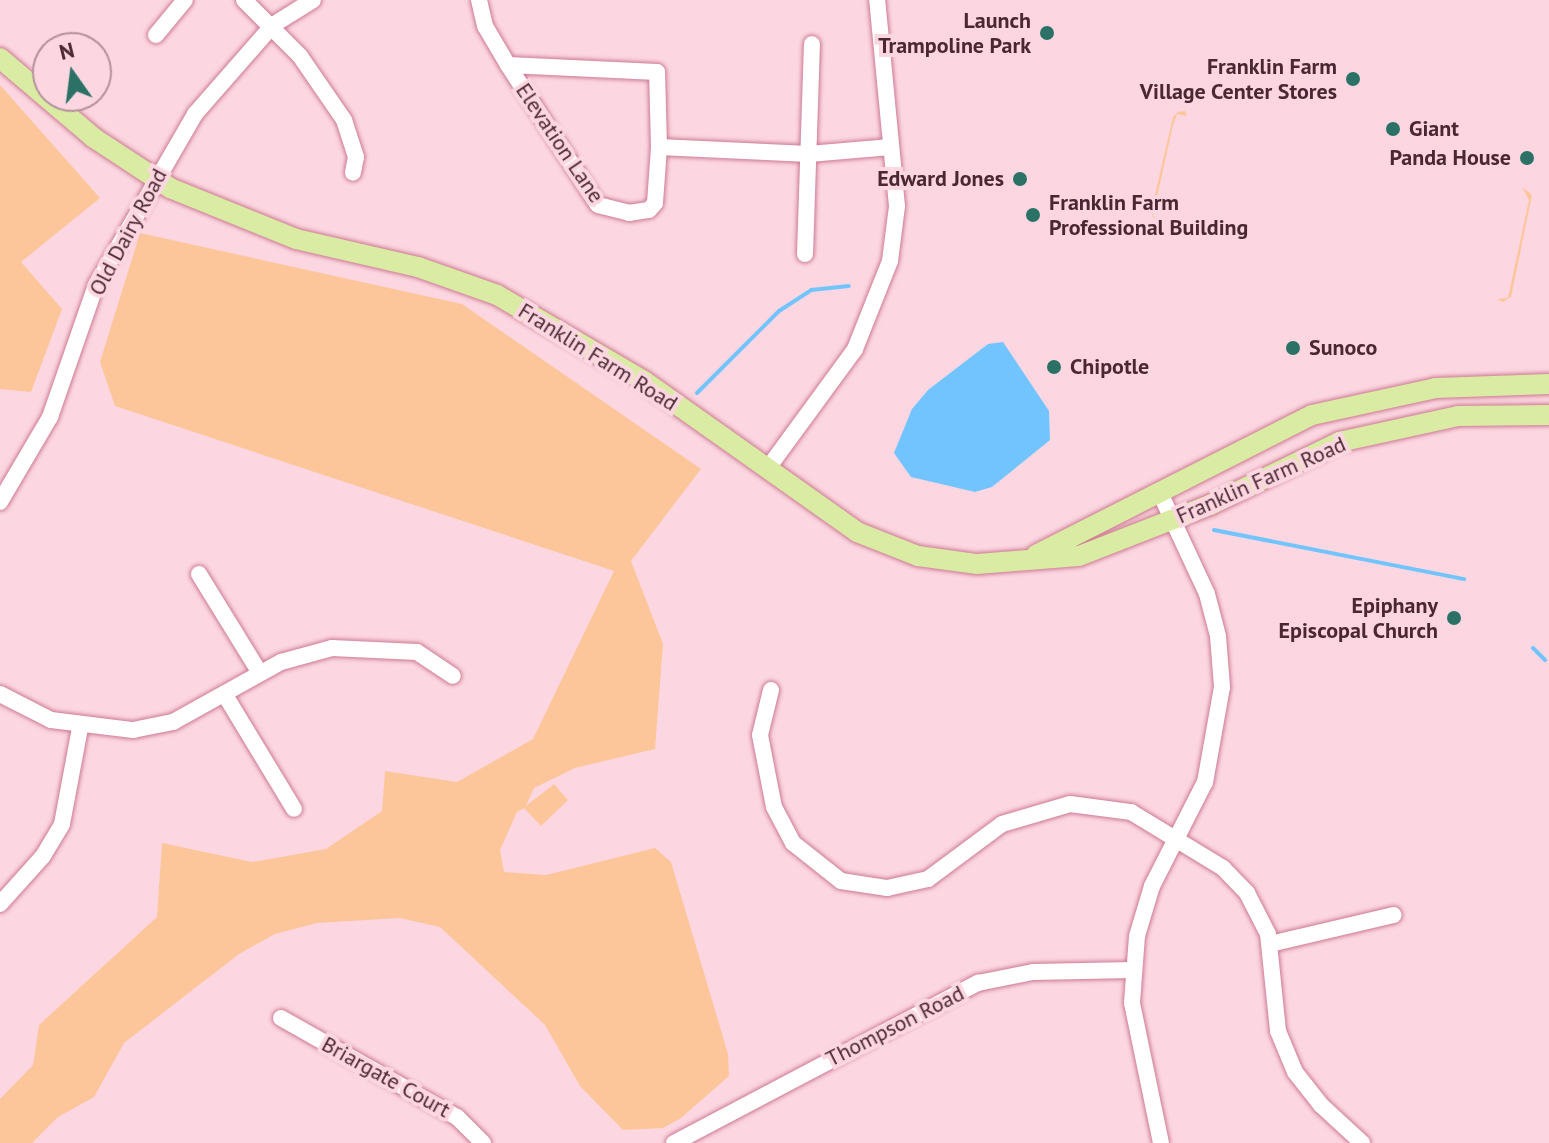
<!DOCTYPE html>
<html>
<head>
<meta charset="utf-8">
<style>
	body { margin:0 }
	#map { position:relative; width:1549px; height:1143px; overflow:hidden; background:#fcd7e1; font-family:"PT Sans",sans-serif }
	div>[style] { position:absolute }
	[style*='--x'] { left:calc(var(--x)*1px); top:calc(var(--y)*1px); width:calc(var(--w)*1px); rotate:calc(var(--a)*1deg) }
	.green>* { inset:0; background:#fcc69a }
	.water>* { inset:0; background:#72c4fe }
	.stream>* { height:4px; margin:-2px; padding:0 2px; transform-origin:2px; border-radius:2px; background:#72c4fe }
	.roads { filter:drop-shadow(0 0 2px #cd7a93) drop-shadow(0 0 2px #cd7a93) }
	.minor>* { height:16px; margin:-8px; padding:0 8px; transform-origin:8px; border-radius:8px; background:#fff }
	.major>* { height:20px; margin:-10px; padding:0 10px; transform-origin:10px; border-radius:10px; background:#daeba3 }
	.dots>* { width:22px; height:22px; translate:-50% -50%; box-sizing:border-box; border:4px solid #fcd7e1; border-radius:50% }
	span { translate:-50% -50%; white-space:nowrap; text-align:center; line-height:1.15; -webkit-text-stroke:8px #fcd7e1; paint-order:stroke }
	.poi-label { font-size:22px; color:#4a2732; font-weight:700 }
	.right { translate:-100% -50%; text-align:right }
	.left { translate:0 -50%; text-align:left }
	.street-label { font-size:22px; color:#4a2732 }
	.north { position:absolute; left:32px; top:32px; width:80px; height:80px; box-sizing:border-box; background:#fcd7e1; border:2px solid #b5919b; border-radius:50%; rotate:346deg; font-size:22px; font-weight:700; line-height:32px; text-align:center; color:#4a2732 }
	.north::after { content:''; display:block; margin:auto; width:28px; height:36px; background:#2b7166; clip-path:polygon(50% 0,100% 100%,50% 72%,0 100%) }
</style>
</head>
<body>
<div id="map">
	<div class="green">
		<div style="clip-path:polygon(0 85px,100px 198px,21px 262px,62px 309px,31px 392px,0 389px)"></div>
		<div style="clip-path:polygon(1185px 111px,1187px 116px,1177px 114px,1173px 125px,1153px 215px,1164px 224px,1158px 226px,1151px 212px,1173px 117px,1178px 112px)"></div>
		<div style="clip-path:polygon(1522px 187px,1532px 195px,1511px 297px,1503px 302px,1497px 299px,1508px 298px,1529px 200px)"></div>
		<div style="clip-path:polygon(140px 233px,462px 304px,701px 469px,631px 561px,663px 644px,655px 749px,575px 768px,534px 788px,526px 806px,554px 784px,568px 800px,541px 826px,524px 808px,517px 812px,500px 850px,504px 872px,546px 875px,655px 848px,671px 862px,728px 1054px,729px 1076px,681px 1118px,663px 1128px,623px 1130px,580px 1086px,545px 1025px,440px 927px,400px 918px,317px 923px,275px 934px,239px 954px,124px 1043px,94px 1097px,58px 1117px,32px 1143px,0 1143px,0 1099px,33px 1065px,39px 1025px,157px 917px,162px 843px,252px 862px,326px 849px,382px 811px,385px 771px,457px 782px,533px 739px,614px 571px,115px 406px,100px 362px)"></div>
	</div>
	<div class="water">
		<div style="clip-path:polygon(1003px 342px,1049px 411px,1050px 440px,992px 487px,975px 492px,911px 477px,894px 453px,912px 409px,928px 390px,988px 344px)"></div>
	</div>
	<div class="stream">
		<div style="--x:697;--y:393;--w:116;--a:-45"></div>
		<div style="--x:779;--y:311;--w:38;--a:-33"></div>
		<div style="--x:811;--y:290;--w:38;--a:-6"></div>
		<div style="--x:1214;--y:530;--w:255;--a:11.1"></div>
		<div style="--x:1533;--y:648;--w:17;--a:45"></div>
	</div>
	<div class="roads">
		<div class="minor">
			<div style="--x:244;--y:0;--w:79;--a:45"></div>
			<div style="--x:300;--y:56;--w:78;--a:55.5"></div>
			<div style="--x:344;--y:120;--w:39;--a:72"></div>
			<div style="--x:356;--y:157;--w:16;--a:101"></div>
			<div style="--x:479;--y:0;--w:27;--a:77"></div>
			<div style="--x:485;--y:26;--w:45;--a:59.5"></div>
			<div style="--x:508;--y:65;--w:166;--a:57.3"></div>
			<div style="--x:598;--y:205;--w:32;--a:14"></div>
			<div style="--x:629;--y:213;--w:20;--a:-9"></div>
			<div style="--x:649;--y:210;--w:9;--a:-49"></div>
			<div style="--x:655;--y:203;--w:56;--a:-85.9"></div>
			<div style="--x:659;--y:147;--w:75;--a:-91.5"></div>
			<div style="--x:657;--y:72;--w:149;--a:-177.3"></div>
			<div style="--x:156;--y:35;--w:45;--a:-50.4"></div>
			<div style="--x:659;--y:147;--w:150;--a:2.7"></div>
			<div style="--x:809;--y:154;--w:82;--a:-4.9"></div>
			<div style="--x:805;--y:254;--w:210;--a:-88.1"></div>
			<div style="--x:768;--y:468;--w:147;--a:-53.8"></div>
			<div style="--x:855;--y:349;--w:95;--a:-68.3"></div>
			<div style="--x:890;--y:261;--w:55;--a:-82.7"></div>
			<div style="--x:897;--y:206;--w:207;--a:-95.5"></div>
			<div style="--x:1160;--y:493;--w:111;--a:65"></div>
			<div style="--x:1207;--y:594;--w:43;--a:75.3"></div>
			<div style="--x:1218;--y:636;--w:51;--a:85.5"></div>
			<div style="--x:1222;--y:687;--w:97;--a:100.1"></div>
			<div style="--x:1205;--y:782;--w:117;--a:117"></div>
			<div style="--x:1152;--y:886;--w:52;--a:106.7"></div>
			<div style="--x:1137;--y:936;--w:67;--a:94.3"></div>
			<div style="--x:1132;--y:1003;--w:143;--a:78.3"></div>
			<div style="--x:0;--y:502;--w:99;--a:-59.5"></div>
			<div style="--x:50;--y:417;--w:140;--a:-70.8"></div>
			<div style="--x:96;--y:285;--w:198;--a:-59.9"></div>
			<div style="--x:195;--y:114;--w:118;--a:-48.8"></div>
			<div style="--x:273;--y:25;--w:47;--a:-32"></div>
			<div style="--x:199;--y:574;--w:116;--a:58.4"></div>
			<div style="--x:771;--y:690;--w:46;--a:103.7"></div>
			<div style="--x:760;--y:735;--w:73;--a:79"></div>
			<div style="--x:774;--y:807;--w:41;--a:62.2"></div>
			<div style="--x:793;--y:843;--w:61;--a:38.4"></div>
			<div style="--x:841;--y:881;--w:47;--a:8.7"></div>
			<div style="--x:887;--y:888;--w:42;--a:-12.4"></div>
			<div style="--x:928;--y:879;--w:92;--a:-36.6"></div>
			<div style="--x:1002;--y:824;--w:71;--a:-16.4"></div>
			<div style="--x:1070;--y:804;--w:62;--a:7.5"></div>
			<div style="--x:1131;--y:812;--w:108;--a:31.3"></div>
			<div style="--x:1223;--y:868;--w:35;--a:46"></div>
			<div style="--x:1247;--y:893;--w:46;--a:62.9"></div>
			<div style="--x:1268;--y:934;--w:98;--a:84.1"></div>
			<div style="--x:1278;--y:1031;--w:44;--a:67.5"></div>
			<div style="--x:1295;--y:1072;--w:42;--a:51.8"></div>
			<div style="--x:1321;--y:1105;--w:56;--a:42.8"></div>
			<div style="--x:0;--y:694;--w:57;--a:27"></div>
			<div style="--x:51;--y:720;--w:83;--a:7"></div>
			<div style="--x:133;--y:730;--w:41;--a:-11.3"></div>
			<div style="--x:173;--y:722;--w:124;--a:-29.1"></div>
			<div style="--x:281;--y:662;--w:53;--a:-15.4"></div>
			<div style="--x:332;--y:648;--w:85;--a:2.7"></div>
			<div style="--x:417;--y:652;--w:43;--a:33.7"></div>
			<div style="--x:225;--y:695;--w:133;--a:58.8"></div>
			<div style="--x:0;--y:904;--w:64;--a:-48.1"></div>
			<div style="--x:43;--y:856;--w:37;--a:-59"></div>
			<div style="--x:62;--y:824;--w:98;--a:-79.4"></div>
			<div style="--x:1270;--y:944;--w:127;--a:-13.2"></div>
			<div style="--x:281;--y:1018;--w:202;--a:29.4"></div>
			<div style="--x:457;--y:1117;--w:37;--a:45"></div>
			<div style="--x:674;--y:1143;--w:344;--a:-27.8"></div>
			<div style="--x:978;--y:983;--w:56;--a:-11.3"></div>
			<div style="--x:1033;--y:972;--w:100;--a:-1.1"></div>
		</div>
		<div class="major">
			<div style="--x:0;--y:58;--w:123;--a:40.4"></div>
			<div style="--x:94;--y:138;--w:91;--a:33.3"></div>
			<div style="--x:170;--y:188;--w:136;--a:22"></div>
			<div style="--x:296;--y:239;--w:125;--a:12.9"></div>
			<div style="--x:418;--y:267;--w:84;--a:19.5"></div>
			<div style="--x:497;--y:295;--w:170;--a:30.3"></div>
			<div style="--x:644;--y:381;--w:261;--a:35.3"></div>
			<div style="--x:857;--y:532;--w:66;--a:21.5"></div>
			<div style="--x:918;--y:556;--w:60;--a:7.7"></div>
			<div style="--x:977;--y:564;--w:102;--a:-4.5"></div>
			<div style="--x:1079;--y:556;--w:141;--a:-21.3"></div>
			<div style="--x:1210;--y:505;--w:144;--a:-26"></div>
			<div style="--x:1339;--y:442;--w:122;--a:-12.3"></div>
			<div style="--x:1458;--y:416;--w:91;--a:-0.6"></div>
			<div style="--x:1036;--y:555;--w:309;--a:-26.9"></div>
			<div style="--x:1312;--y:415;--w:127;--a:-12.3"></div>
			<div style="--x:1436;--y:388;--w:113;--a:-2"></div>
		</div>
	</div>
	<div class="dots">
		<div style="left:1047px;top:33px;background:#2b7166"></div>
		<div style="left:1353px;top:79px;background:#2b7166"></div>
		<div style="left:1393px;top:129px;background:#2b7166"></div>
		<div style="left:1527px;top:158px;background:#2b7166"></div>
		<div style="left:1020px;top:179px;background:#2b7166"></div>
		<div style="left:1033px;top:215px;background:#2b7166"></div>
		<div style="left:1293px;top:348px;background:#2b7166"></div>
		<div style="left:1054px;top:367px;background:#2b7166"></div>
		<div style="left:1454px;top:618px;background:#2b7166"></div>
	</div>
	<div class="poi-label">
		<span class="right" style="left:1031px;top:33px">Launch<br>Trampoline Park</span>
		<span class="right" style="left:1337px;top:79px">Franklin Farm<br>Village Center Stores</span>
		<span class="left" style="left:1409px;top:129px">Giant</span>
		<span class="right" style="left:1511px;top:158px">Panda House</span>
		<span class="right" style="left:1004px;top:179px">Edward Jones</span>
		<span class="left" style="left:1049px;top:215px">Franklin Farm<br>Professional Building</span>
		<span class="left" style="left:1309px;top:348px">Sunoco</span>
		<span class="left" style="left:1070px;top:367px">Chipotle</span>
		<span class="right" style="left:1438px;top:618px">Epiphany<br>Episcopal Church</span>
	</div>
	<div class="street-label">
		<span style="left:560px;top:143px;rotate:56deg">Elevation Lane</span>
		<span style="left:128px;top:232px;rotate:-62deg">Old Dairy Road</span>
		<span style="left:598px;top:357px;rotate:32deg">Franklin Farm Road</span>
		<span style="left:1261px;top:480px;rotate:-24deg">Franklin Farm Road</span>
		<span style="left:895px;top:1026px;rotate:-27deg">Thompson Road</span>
		<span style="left:386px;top:1077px;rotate:29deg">Briargate Court</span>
	</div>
	<div class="north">N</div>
</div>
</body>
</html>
